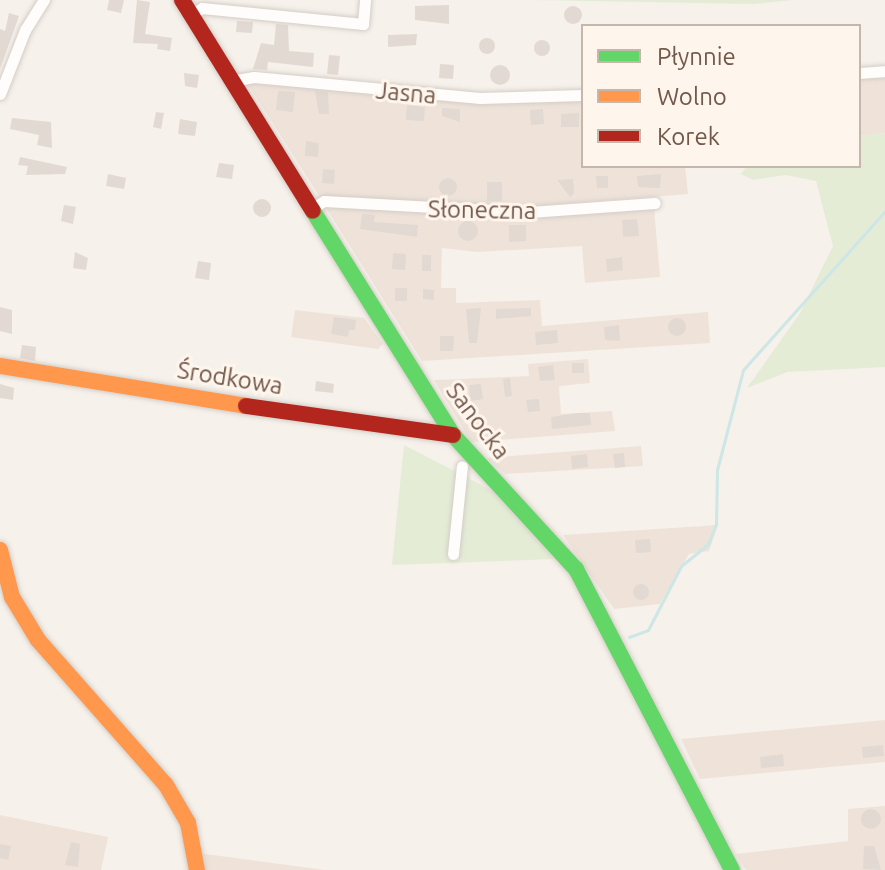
<!DOCTYPE html>
<html>
<head>
<meta charset="utf-8">
<style>
	body { margin:0 }
	#map { position:relative; width:885px; height:870px; overflow:hidden; background:#f6f1eb; font-family:Ubuntu,sans-serif }
	div>[style] { position:absolute }
	[style*='--x'] { left:calc(var(--x)*1px); top:calc(var(--y)*1px); width:calc(var(--w)*1px); rotate:calc(var(--a)*1deg) }
	.residential>* { inset:0; background:#efe3d9 }
	.green>* { inset:0; background:#e4ecd6 }
	.stream>* { height:3px; margin:-1.5px; padding:0 1.5px; transform-origin:1.5px; border-radius:1.5px; background:#cde6e6 }
	.building>* { inset:0; background:#e2d9d3 }
	.round { border-radius:50% }
	.roads { filter:drop-shadow(0 0 2px #d4cdc6) drop-shadow(0 0 2px #d4cdc6) }
	.street>* { height:11px; margin:-5.5px; padding:0 5.5px; transform-origin:5.5px; border-radius:5.5px; background:#fefdfc }
	.fast>* { height:16px; margin:-8px; padding:0 8px; transform-origin:8px; border-radius:8px; background:#63d668 }
	.slow>* { height:16px; margin:-8px; padding:0 8px; transform-origin:8px; border-radius:8px; background:#ff974d }
	.jam>* { height:16px; margin:-8px; padding:0 8px; transform-origin:8px; border-radius:8px; background:#b3261e }
	span { translate:-50% -50%; white-space:nowrap; text-align:center; line-height:1.15; -webkit-text-stroke:6px #fef6ec; paint-order:stroke }
	.street-label { font-size:24px; color:#73584c }
	.legend { position:absolute; left:581px; top:24px; width:280px; height:144px; box-sizing:border-box; background:#fef6ec; border:2px solid #c6b7ac; margin:0; padding:10px 14px; list-style:none; font-size:24px; color:#73584c }
	.legend li { display:flex; align-items:center; gap:16px; height:40px }
	.legend b { width:40px; border:2px solid #c6b7ac }
</style>
</head>
<body>
<div id="map">
	<div class="residential">
		<div style="clip-path:polygon(885px 76px,885px 133px,859px 136px,859px 78px)"></div>
		<div style="clip-path:polygon(245px 80px,342px 90px,583px 98px,583px 166px,685px 166px,688px 194px,509px 208px,320px 197px)"></div>
		<div style="clip-path:polygon(325px 206px,501px 218px,654px 208px,660px 277px,585px 283px,582px 246px,477px 252px,442px 248px,441px 288px,456px 288px,456px 303px,540px 300px,542px 326px,708px 312px,710px 343px,422px 361px)"></div>
		<div style="clip-path:polygon(295px 310px,364px 318px,383px 344px,378px 349px,291px 337px)"></div>
		<div style="clip-path:polygon(588px 359px,590px 383px,559px 386px,561px 414px,612px 411px,615px 431px,471px 442px,434px 380px,529px 376px,528px 364px)"></div>
		<div style="clip-path:polygon(641px 446px,643px 466px,505px 474px,487px 458px)"></div>
		<div style="clip-path:polygon(718px 525px,709px 551px,689px 554px,660px 604px,614px 609px,563px 535px)"></div>
		<div style="clip-path:polygon(885px 720px,885px 762px,700px 779px,681px 739px)"></div>
		<div style="clip-path:polygon(885px 806px,885px 870px,746px 870px,736px 854px,848px 841px,848px 809px)"></div>
		<div style="clip-path:polygon(0 815px,108px 837px,101px 870px,0 870px)"></div>
		<div style="clip-path:polygon(198px 853px,325px 870px,201px 870px)"></div>
	</div>
	<div class="green">
		<div style="clip-path:polygon(535px 0,793px 0,753px 4px)"></div>
		<div style="clip-path:polygon(885px 133px,885px 367px,787px 372px,747px 388px,800px 313px,833px 246px,816px 181px,785px 175px,753px 180px,741px 174px,747px 166px,859px 166px,859px 136px)"></div>
		<div style="clip-path:polygon(404px 445px,493px 491px,554px 559px,392px 565px)"></div>
	</div>
	<div class="stream">
		<div style="--x:629;--y:637;--w:20;--a:-20"></div>
		<div style="--x:648;--y:630;--w:72;--a:-62.7"></div>
		<div style="--x:681;--y:566;--w:35;--a:-39"></div>
		<div style="--x:708;--y:544;--w:22;--a:-68"></div>
		<div style="--x:716;--y:524;--w:54;--a:-88.9"></div>
		<div style="--x:717;--y:470;--w:103;--a:-75.4"></div>
		<div style="--x:743;--y:370;--w:213;--a:-48.2"></div>
	</div>
	<div class="building">
		<div style="clip-path:polygon(109px 0,124px 0,121px 13px,107px 10px)"></div>
		<div style="clip-path:polygon(137px 0,150px 2px,145px 34px,172px 38px,170px 51px,157px 49px,158px 44px,133px 43px)"></div>
		<div style="clip-path:polygon(449px 5px,449px 24px,415px 20px,415px 6px)"></div>
		<div class="round" style="left:564px;top:6px;width:18px;height:18px"></div>
		<div style="clip-path:polygon(9px 13px,19px 16px,0 69px,0 29px,5px 31px)"></div>
		<div style="clip-path:polygon(237px 21px,253px 22px,252px 33px,236px 32px)"></div>
		<div style="clip-path:polygon(276px 24px,288px 25px,289px 51px,314px 53px,313px 67px,268px 62px,267px 70px,253px 69px,261px 43px,274px 45px)"></div>
		<div style="clip-path:polygon(417px 34px,416px 45px,388px 47px,388px 35px)"></div>
		<div class="round" style="left:479px;top:38px;width:16px;height:16px"></div>
		<div class="round" style="left:534px;top:40px;width:16px;height:16px"></div>
		<div style="clip-path:polygon(329px 55px,340px 56px,338px 75px,327px 74px)"></div>
		<div style="clip-path:polygon(440px 64px,454px 65px,453px 79px,439px 78px)"></div>
		<div class="round" style="left:490px;top:65px;width:20px;height:20px"></div>
		<div style="clip-path:polygon(184px 73px,199px 75px,197px 88px,185px 86px)"></div>
		<div style="clip-path:polygon(278px 91px,295px 92px,293px 112px,276px 110px)"></div>
		<div style="clip-path:polygon(315px 91px,328px 92px,329px 114px,319px 114px)"></div>
		<div style="clip-path:polygon(407px 105px,425px 107px,424px 121px,406px 120px)"></div>
		<div style="clip-path:polygon(442px 108px,460px 109px,460px 122px,442px 116px)"></div>
		<div style="clip-path:polygon(543px 109px,544px 124px,531px 125px,530px 110px)"></div>
		<div style="clip-path:polygon(156px 112px,164px 113px,161px 129px,153px 127px)"></div>
		<div style="clip-path:polygon(579px 113px,579px 127px,561px 127px,561px 114px)"></div>
		<div style="clip-path:polygon(12px 118px,51px 122px,52px 148px,37px 145px,39px 135px,10px 129px)"></div>
		<div style="clip-path:polygon(180px 119px,197px 122px,195px 136px,178px 134px)"></div>
		<div style="clip-path:polygon(306px 141px,319px 143px,318px 157px,305px 156px)"></div>
		<div style="clip-path:polygon(20px 157px,67px 167px,65px 174px,26px 175px,28px 166px,18px 165px)"></div>
		<div style="clip-path:polygon(219px 163px,234px 165px,232px 179px,216px 177px)"></div>
		<div style="clip-path:polygon(323px 169px,335px 170px,334px 184px,322px 183px)"></div>
		<div style="clip-path:polygon(108px 174px,126px 178px,124px 189px,106px 186px)"></div>
		<div style="clip-path:polygon(661px 174px,660px 188px,638px 187px,637px 176px)"></div>
		<div style="clip-path:polygon(596px 176px,608px 176px,608px 188px,597px 188px)"></div>
		<div class="round" style="left:439px;top:178px;width:18px;height:18px"></div>
		<div style="clip-path:polygon(573px 179px,574px 194px,570px 197px,557px 180px)"></div>
		<div style="clip-path:polygon(487px 182px,502px 182px,502px 201px,487px 201px)"></div>
		<div class="round" style="left:253px;top:199px;width:18px;height:18px"></div>
		<div style="clip-path:polygon(64px 205px,76px 207px,73px 224px,61px 221px)"></div>
		<div style="clip-path:polygon(362px 214px,375px 215px,374px 222px,418px 225px,417px 237px,360px 229px)"></div>
		<div style="clip-path:polygon(637px 219px,639px 236px,623px 237px,622px 220px)"></div>
		<div class="round" style="left:458px;top:221px;width:20px;height:20px"></div>
		<div style="clip-path:polygon(509px 225px,526px 225px,526px 241px,509px 242px)"></div>
		<div style="clip-path:polygon(75px 252px,88px 258px,86px 270px,73px 268px)"></div>
		<div style="clip-path:polygon(393px 253px,406px 254px,405px 270px,392px 269px)"></div>
		<div style="clip-path:polygon(422px 255px,431px 255px,431px 271px,422px 271px)"></div>
		<div style="clip-path:polygon(622px 257px,623px 270px,607px 272px,606px 259px)"></div>
		<div style="clip-path:polygon(198px 261px,211px 263px,209px 280px,195px 278px)"></div>
		<div style="clip-path:polygon(395px 288px,407px 288px,407px 301px,395px 301px)"></div>
		<div style="clip-path:polygon(423px 289px,434px 290px,434px 300px,423px 299px)"></div>
		<div style="clip-path:polygon(0 307px,12px 310px,12px 334px,0 331px)"></div>
		<div style="clip-path:polygon(481px 308px,477px 343px,469px 343px,466px 309px)"></div>
		<div style="clip-path:polygon(531px 308px,531px 316px,496px 319px,496px 309px)"></div>
		<div style="clip-path:polygon(334px 317px,356px 320px,355px 330px,349px 330px,348px 337px,331px 334px)"></div>
		<div class="round" style="left:668px;top:318px;width:18px;height:18px"></div>
		<div style="clip-path:polygon(619px 325px,620px 341px,605px 340px,604px 327px)"></div>
		<div style="clip-path:polygon(557px 330px,558px 343px,536px 345px,535px 332px)"></div>
		<div style="clip-path:polygon(440px 336px,454px 336px,453px 351px,440px 351px)"></div>
		<div style="clip-path:polygon(22px 345px,36px 347px,35px 361px,20px 358px)"></div>
		<div style="clip-path:polygon(572px 363px,584px 363px,584px 373px,572px 373px)"></div>
		<div style="clip-path:polygon(553px 365px,555px 380px,540px 381px,538px 367px)"></div>
		<div style="clip-path:polygon(510px 378px,512px 396px,505px 397px,503px 379px)"></div>
		<div style="clip-path:polygon(316px 381px,334px 384px,333px 393px,315px 391px)"></div>
		<div style="clip-path:polygon(0 384px,14px 388px,13px 400px,0 398px)"></div>
		<div style="clip-path:polygon(481px 384px,483px 399px,470px 401px,469px 385px)"></div>
		<div style="clip-path:polygon(539px 399px,540px 411px,528px 412px,526px 400px)"></div>
		<div style="clip-path:polygon(578px 413px,590px 413px,591px 425px,552px 429px,551px 417px)"></div>
		<div style="clip-path:polygon(624px 453px,625px 467px,615px 468px,613px 454px)"></div>
		<div style="clip-path:polygon(587px 454px,588px 467px,572px 469px,571px 456px)"></div>
		<div style="clip-path:polygon(650px 539px,651px 552px,636px 553px,635px 540px)"></div>
		<div class="round" style="left:633px;top:584px;width:16px;height:16px"></div>
		<div style="clip-path:polygon(883px 745px,884px 756px,863px 758px,862px 747px)"></div>
		<div style="clip-path:polygon(783px 754px,784px 766px,761px 768px,760px 757px)"></div>
		<div class="round" style="left:861px;top:809px;width:20px;height:20px"></div>
		<div style="clip-path:polygon(71px 842px,80px 844px,78px 867px,65px 865px)"></div>
		<div style="clip-path:polygon(0 844px,11px 846px,8px 860px,0 858px)"></div>
		<div style="clip-path:polygon(864px 846px,874px 846px,881px 870px,863px 869px)"></div>
	</div>
	<div class="roads">
		<div class="street">
			<div style="--x:190;--y:15;--w:14;--a:-30"></div>
			<div style="--x:202;--y:8;--w:162;--a:5.7"></div>
			<div style="--x:363;--y:24;--w:24;--a:-85"></div>
			<div style="--x:859;--y:73;--w:26;--a:-4"></div>
			<div style="--x:231;--y:81;--w:23;--a:-10"></div>
			<div style="--x:254;--y:77;--w:227;--a:5.3"></div>
			<div style="--x:480;--y:98;--w:103;--a:-1.7"></div>
			<div style="--x:0;--y:94;--w:69;--a:-68.7"></div>
			<div style="--x:25;--y:30;--w:36;--a:-58"></div>
			<div style="--x:311;--y:209;--w:15;--a:-32"></div>
			<div style="--x:324;--y:201;--w:206;--a:3.1"></div>
			<div style="--x:530;--y:212;--w:125;--a:-4.1"></div>
			<div style="--x:453;--y:554;--w:88;--a:-84.2"></div>
		</div>
		<div class="fast">
			<div style="--x:313;--y:211;--w:264;--a:58"></div>
			<div style="--x:453;--y:435;--w:182;--a:47.5"></div>
			<div style="--x:576;--y:569;--w:339;--a:62.6"></div>
		</div>
		<div class="slow">
			<div style="--x:0;--y:366;--w:249;--a:9.2"></div>
			<div style="--x:0;--y:550;--w:49;--a:75.7"></div>
			<div style="--x:12;--y:597;--w:50;--a:58.8"></div>
			<div style="--x:38;--y:640;--w:193;--a:48.6"></div>
			<div style="--x:166;--y:785;--w:44;--a:59.9"></div>
			<div style="--x:188;--y:823;--w:48;--a:79.2"></div>
		</div>
		<div class="jam">
			<div style="--x:182;--y:0;--w:248;--a:58.2"></div>
			<div style="--x:246;--y:406;--w:209;--a:8"></div>
		</div>
	</div>
	<div class="street-label">
		<span style="left:406px;top:93px;rotate:5deg">Jasna</span>
		<span style="left:482px;top:210px;rotate:1deg">Słoneczna</span>
		<span style="left:230px;top:378px;rotate:9deg">Środkowa</span>
		<span style="left:478px;top:421px;rotate:53deg">Sanocka</span>
	</div>
	<ul class="legend">
	<li><b style="height:10px;background:#63d668"></b>Płynnie</li>
	<li><b style="height:10px;background:#ff974d"></b>Wolno</li>
	<li><b style="height:10px;background:#b3261e"></b>Korek</li>
	</ul>
</div>
</body>
</html>
